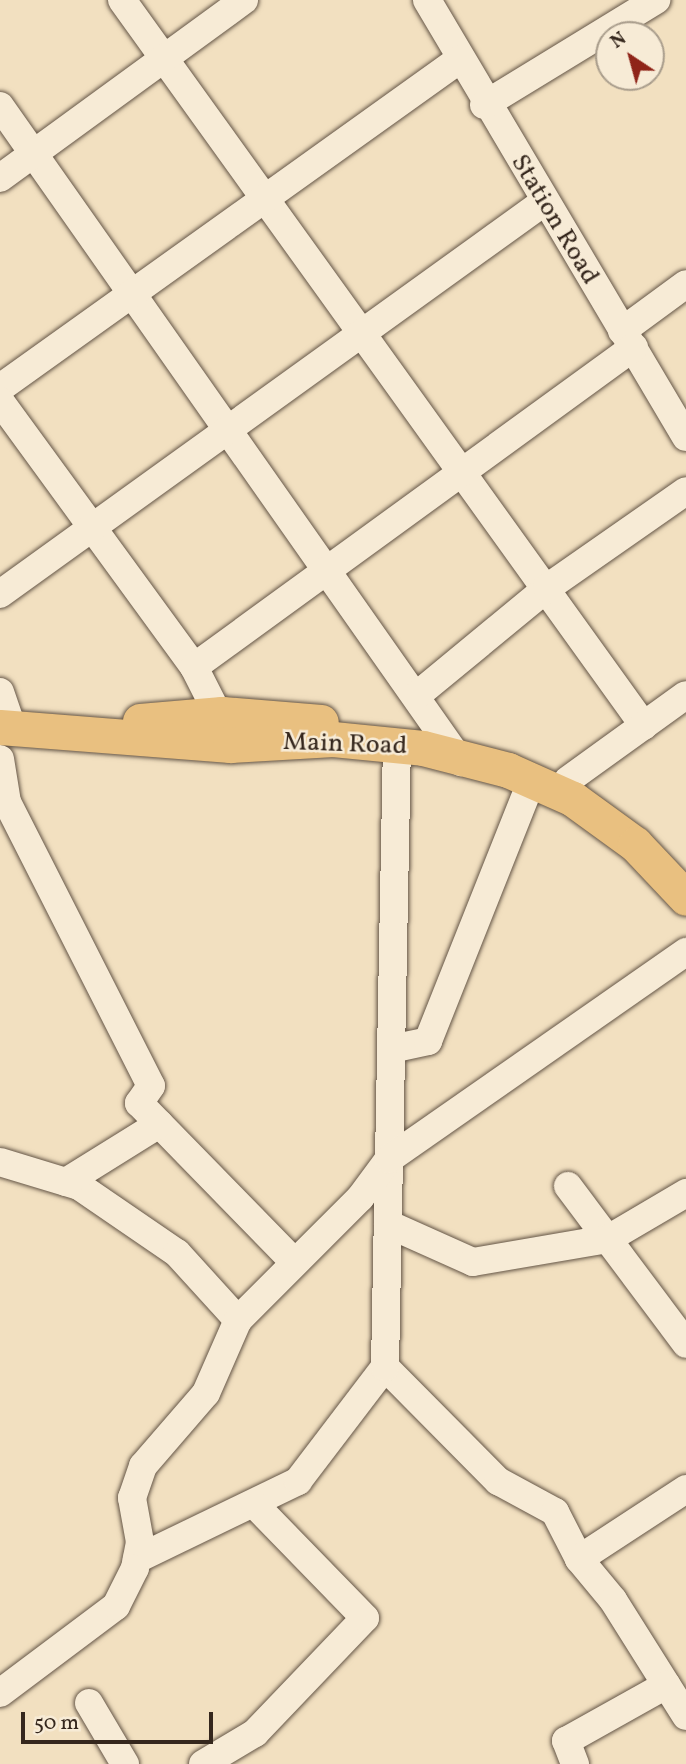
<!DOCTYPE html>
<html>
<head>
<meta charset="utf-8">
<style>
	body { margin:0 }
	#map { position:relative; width:686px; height:1764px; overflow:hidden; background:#f2e0c0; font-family:Vollkorn,serif }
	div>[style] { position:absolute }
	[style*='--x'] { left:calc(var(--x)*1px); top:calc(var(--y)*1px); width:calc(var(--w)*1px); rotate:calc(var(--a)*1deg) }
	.roads { filter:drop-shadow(0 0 2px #645546) drop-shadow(0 0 2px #645546) }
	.minor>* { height:28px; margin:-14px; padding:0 14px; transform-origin:14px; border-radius:14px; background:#f7ebd6 }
	.major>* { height:35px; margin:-17.5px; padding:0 17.5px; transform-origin:17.5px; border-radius:17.5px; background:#e9c080 }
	span { translate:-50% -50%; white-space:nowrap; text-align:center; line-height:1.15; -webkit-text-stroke:5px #f7ebd6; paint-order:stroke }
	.street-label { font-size:26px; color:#35271d }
	.north { position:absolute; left:595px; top:21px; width:70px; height:70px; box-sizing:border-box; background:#f7ebd6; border:2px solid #a99d8c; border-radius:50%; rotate:324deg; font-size:19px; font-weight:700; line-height:28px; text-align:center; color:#35271d }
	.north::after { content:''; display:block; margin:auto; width:24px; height:32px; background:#8f2418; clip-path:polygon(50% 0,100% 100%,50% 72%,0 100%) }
	.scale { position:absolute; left:21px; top:1712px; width:192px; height:32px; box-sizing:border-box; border:4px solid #35271d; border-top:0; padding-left:9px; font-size:21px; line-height:24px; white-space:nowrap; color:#35271d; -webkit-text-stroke:5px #f7ebd6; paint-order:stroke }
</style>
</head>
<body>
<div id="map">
	<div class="roads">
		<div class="minor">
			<div style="--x:122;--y:0;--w:894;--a:54.28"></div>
			<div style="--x:427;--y:0;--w:508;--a:59.35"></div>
			<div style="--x:484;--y:105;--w:202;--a:-31.4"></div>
			<div style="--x:0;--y:106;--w:802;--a:54.9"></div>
			<div style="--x:0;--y:178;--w:302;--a:-36.1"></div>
			<div style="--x:622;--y:331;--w:79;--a:-36.3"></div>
			<div style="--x:0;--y:388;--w:566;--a:-35.57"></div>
			<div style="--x:0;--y:401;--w:329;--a:53.9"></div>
			<div style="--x:194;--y:667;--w:73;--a:63.1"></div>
			<div style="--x:0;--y:594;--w:671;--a:-35.78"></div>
			<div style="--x:194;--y:667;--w:544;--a:-36.03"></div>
			<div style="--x:0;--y:692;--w:40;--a:71.1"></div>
			<div style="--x:416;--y:696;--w:170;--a:-39.5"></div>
			<div style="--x:547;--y:588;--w:169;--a:-34.9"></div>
			<div style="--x:0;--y:759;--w:44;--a:80.8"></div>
			<div style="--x:7;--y:802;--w:318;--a:63.1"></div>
			<div style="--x:151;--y:1086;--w:21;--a:125"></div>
			<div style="--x:139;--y:1103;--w:223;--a:45.7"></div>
			<div style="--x:568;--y:780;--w:145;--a:-35.8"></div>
			<div style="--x:391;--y:1049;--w:38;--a:-12"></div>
			<div style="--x:428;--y:1041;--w:281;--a:-68.3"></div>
			<div style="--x:0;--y:1162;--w:83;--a:16.9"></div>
			<div style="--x:79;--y:1186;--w:119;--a:34.4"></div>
			<div style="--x:177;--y:1253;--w:91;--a:47.7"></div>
			<div style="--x:66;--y:1182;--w:110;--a:-31.9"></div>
			<div style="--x:568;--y:1186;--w:197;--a:53.2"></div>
			<div style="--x:388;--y:1224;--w:93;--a:24.1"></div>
			<div style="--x:473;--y:1262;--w:137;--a:-9.7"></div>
			<div style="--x:608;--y:1239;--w:91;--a:-30.5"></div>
			<div style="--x:385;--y:1367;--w:161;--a:45.3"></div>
			<div style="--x:498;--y:1481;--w:65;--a:28.5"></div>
			<div style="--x:555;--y:1512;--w:53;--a:62.9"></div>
			<div style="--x:579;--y:1559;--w:53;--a:50.3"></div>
			<div style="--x:613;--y:1600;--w:137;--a:57.8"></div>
			<div style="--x:137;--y:1559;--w:179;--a:-25.8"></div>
			<div style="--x:298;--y:1481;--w:143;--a:-52.7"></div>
			<div style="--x:385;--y:1367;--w:623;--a:-88.9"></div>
			<div style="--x:579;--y:1559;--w:128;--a:-33.2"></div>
			<div style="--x:0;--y:1693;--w:145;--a:-36.9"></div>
			<div style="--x:116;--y:1606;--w:42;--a:-63.4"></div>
			<div style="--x:135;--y:1568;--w:26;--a:-79"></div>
			<div style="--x:140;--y:1542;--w:45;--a:-100.3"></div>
			<div style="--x:132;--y:1498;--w:34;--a:-71"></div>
			<div style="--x:143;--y:1466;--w:96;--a:-49.2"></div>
			<div style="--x:206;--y:1393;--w:80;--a:-66.3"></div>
			<div style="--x:238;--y:1320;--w:173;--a:-45"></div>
			<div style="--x:360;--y:1198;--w:49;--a:-53.4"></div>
			<div style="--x:389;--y:1159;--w:362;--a:-34.9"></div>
			<div style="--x:89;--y:1703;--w:71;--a:59.5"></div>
			<div style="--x:203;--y:1764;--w:61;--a:-30.8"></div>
			<div style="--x:255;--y:1733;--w:159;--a:-46.3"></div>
			<div style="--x:365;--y:1618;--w:158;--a:-134.2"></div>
			<div style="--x:575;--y:1764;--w:25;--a:-111"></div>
			<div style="--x:566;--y:1741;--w:115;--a:-29.2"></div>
		</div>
		<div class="major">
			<div style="--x:140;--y:721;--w:82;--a:-4.9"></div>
			<div style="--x:222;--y:714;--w:99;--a:4.6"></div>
			<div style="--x:0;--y:727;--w:231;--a:4.5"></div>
			<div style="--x:230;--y:745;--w:103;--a:-3.3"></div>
			<div style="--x:333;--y:739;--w:90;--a:5.7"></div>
			<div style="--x:423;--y:748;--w:88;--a:14.5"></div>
			<div style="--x:508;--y:770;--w:71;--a:24"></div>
			<div style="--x:573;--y:799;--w:77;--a:36"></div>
			<div style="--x:635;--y:844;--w:74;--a:46.6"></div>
		</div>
	</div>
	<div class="street-label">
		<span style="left:554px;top:220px;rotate:59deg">Station Road</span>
		<span style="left:345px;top:745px;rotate:2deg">Main Road</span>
	</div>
	<div class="north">N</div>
	<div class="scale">50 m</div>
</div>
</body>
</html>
